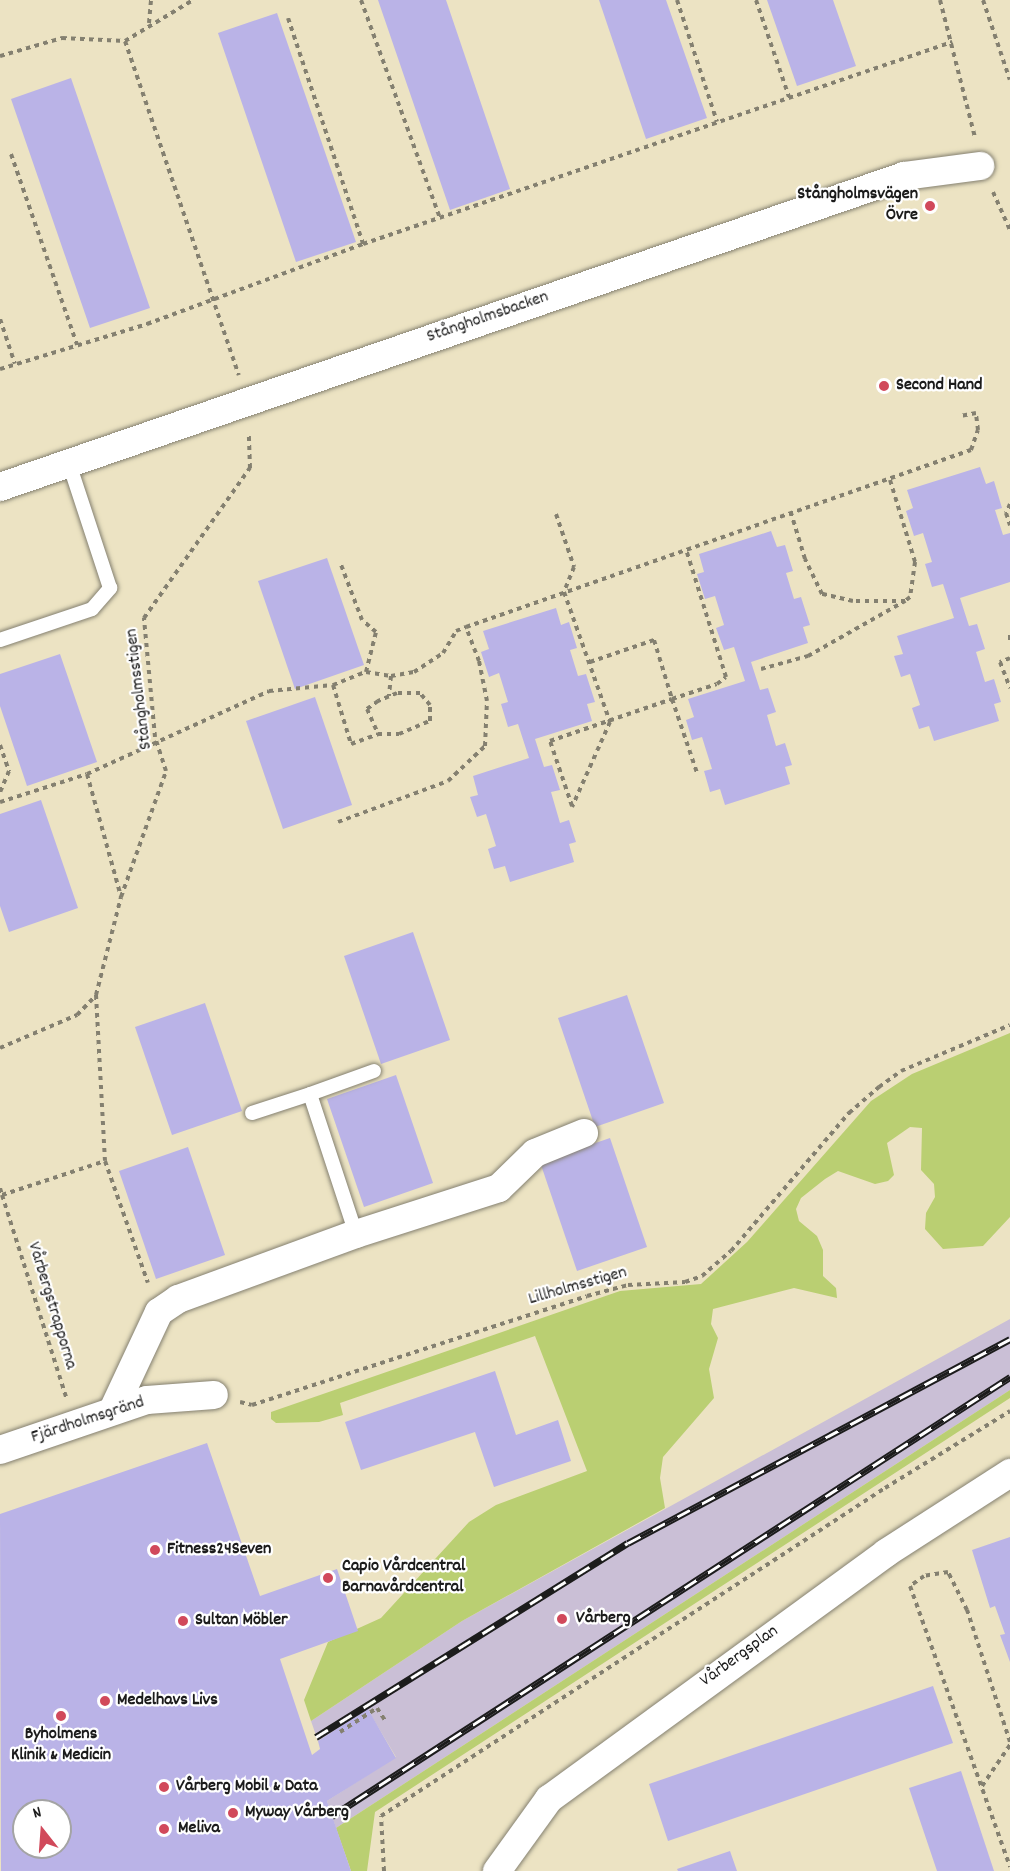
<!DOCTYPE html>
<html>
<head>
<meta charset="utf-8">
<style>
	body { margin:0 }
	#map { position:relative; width:1010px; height:1871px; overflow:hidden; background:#ece3c3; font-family:Dekko,sans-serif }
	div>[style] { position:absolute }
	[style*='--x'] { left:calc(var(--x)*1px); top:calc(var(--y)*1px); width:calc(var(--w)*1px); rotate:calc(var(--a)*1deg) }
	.industrial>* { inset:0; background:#cabfd6 }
	.green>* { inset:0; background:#bacf72 }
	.building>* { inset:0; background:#bab3e7 }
	.path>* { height:4px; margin-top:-2px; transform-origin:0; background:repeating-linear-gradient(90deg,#848070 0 4.5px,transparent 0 9px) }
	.roads { filter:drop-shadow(0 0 2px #848070) drop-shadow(0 0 2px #848070) }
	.service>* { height:14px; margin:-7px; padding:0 7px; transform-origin:7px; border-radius:7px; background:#fff }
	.minor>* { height:28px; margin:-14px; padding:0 14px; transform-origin:14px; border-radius:14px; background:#fff }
	.rail>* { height:7px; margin-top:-3.5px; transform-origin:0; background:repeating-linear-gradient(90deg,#fff 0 14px,#1c1c1c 0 28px); box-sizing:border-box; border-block:2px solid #1c1c1c }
	.dots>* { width:16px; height:16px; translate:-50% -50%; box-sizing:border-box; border:3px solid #fff; border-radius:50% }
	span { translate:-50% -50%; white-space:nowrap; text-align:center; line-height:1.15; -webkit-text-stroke:4.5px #fff; paint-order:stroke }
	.poi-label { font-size:18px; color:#1c1c1c; font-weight:700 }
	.right { translate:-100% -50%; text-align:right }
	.left { translate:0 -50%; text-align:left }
	.street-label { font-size:18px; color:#1c1c1c }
	.north { position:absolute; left:12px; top:1799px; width:60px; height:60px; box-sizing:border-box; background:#fff; border:2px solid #a4a4a4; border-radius:50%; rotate:343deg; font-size:16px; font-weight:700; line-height:24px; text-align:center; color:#1c1c1c }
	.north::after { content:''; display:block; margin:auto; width:21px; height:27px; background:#d1495b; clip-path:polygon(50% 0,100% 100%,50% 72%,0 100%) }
</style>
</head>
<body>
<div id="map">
	<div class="industrial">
		<div style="clip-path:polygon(1010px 1319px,1010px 1390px,336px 1828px,327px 1801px,396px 1757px,368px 1710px,318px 1741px,311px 1721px,462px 1621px)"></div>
	</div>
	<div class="green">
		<div style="clip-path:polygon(1010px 1033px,1010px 1217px,983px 1246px,943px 1249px,925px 1229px,926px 1213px,935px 1197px,934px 1184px,921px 1170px,922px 1128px,910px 1127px,887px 1143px,894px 1175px,888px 1181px,875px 1184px,838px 1171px,825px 1179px,801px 1198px,796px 1209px,799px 1221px,817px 1236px,823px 1250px,823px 1276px,836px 1288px,837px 1298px,794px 1288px,713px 1309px,711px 1324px,718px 1338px,709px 1369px,714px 1398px,663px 1457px,660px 1478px,665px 1508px,462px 1621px,311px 1721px,304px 1700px,328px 1642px,381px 1618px,469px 1522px,496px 1505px,587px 1471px,535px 1336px,340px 1403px,343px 1415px,319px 1422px,276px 1423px,271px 1419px,271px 1412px,620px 1291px,701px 1284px,747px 1242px,871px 1101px,912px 1074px)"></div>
		<div style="clip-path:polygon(1010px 1390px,1010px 1398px,375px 1812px,367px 1871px,351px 1871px,336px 1828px)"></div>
	</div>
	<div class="building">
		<div style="clip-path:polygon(378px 0,446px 0,510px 189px,450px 210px)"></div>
		<div style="clip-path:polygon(599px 0,666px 0,707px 118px,646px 139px)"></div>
		<div style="clip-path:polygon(767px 0,833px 0,856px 66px,797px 86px)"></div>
		<div style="clip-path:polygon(277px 13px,356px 242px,296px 262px,218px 33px)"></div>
		<div style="clip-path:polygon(71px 78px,150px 308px,90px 328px,11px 99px)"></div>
		<div style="clip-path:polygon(980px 467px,986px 484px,994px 481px,1002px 508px,995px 510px,1003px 535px,1010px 533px,1010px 582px,960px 598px,969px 626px,977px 624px,985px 649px,976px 652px,985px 682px,994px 679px,1001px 702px,994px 704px,999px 721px,934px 741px,929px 726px,919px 729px,912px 708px,920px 705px,910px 674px,901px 677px,894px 656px,903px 654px,897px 636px,954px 618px,943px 584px,932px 587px,925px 564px,932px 562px,923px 533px,914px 536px,906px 511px,913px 508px,907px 490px)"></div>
		<div style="clip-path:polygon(771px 531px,777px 547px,785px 545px,793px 571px,786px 573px,794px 599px,801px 597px,810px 625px,803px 627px,808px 643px,751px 662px,760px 690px,768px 688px,776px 712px,767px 715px,776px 746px,785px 743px,792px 765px,785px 767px,790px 784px,725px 805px,720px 789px,710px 792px,704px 771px,712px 769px,702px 737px,692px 740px,686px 720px,694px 717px,688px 699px,745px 681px,734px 647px,724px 650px,716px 628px,724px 625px,715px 596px,705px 599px,697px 574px,704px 572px,699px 554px)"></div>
		<div style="clip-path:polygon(327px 558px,364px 665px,295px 689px,258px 581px)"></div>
		<div style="clip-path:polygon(556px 608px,561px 625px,569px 622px,577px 648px,570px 650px,578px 676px,586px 674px,595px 702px,587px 704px,592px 721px,535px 739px,544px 767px,552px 765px,560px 790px,551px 792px,560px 823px,569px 820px,576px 842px,569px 844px,574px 862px,510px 882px,505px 866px,494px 869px,488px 849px,496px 846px,486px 814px,477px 817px,470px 797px,478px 795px,473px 776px,529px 758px,518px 724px,508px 727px,501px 704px,508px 702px,499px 673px,489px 677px,481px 652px,489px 649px,483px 631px)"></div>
		<div style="clip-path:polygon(60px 654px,97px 762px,27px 786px,0 706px,0 674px)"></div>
		<div style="clip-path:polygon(315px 697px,352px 805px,283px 829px,246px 721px)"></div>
		<div style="clip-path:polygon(41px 800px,78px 908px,9px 932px,0 906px,0 814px)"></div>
		<div style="clip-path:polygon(413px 932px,450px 1040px,381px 1064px,344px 956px)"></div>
		<div style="clip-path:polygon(627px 995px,664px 1103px,595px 1127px,558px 1018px)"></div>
		<div style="clip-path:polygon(205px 1003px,242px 1111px,172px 1135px,135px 1027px)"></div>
		<div style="clip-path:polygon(396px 1075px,433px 1183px,364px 1207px,327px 1099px)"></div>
		<div style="clip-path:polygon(610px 1138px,647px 1247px,577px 1271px,540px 1162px)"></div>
		<div style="clip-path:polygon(188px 1147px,225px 1255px,156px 1279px,119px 1171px)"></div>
		<div style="clip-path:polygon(495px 1371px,516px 1435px,558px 1420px,571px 1461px,494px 1487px,475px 1432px,361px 1470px,345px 1422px)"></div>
		<div style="clip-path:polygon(evenodd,207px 1443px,260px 1596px,337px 1569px,358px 1631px,280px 1659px,312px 1755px,320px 1749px,318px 1741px,368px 1709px,396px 1758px,327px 1801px,351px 1871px,1px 1871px,0 1514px,207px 1443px,24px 1811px,60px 1811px,60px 1847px,24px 1847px,24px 1811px)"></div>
		<div style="clip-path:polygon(1010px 1537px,1010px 1662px,1000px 1635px,1005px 1634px,995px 1606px,990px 1608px,972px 1550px)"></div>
		<div style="clip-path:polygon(933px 1686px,953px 1743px,668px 1841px,649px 1784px)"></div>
		<div style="clip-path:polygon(961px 1771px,994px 1871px,937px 1871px,909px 1788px)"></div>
		<div style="clip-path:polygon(730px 1851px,737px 1871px,678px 1871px,677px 1869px)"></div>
	</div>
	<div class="path">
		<div style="--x:361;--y:0;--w:232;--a:70.1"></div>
		<div style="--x:677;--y:0;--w:128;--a:71.8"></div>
		<div style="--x:756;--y:0;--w:102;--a:71.2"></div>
		<div style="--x:940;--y:0;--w:141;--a:75.7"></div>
		<div style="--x:983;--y:0;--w:84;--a:71.4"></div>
		<div style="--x:288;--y:18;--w:238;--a:71.6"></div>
		<div style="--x:149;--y:23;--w:23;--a:-85"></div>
		<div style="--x:125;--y:41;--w:353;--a:71.2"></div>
		<div style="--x:0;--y:56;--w:65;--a:-16.2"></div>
		<div style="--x:62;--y:38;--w:63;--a:2.7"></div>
		<div style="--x:125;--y:41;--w:79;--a:-31.1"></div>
		<div style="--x:11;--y:154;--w:202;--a:70.9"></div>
		<div style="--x:993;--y:192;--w:42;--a:65.9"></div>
		<div style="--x:0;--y:319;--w:47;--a:71.6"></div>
		<div style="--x:0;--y:369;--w:154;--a:-17"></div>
		<div style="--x:147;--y:324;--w:230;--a:-20.3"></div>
		<div style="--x:363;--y:244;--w:623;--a:-18.93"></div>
		<div style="--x:890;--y:480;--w:86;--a:73"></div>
		<div style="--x:915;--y:562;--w:35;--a:98"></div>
		<div style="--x:910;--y:597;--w:6;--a:141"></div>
		<div style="--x:1010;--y:504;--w:10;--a:114"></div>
		<div style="--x:1006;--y:513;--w:13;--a:72"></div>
		<div style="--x:556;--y:514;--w:56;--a:71.2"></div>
		<div style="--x:574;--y:567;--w:27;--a:112"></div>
		<div style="--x:564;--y:592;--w:138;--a:70.5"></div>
		<div style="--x:610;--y:722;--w:93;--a:114.1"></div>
		<div style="--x:1010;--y:635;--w:7;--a:90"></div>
		<div style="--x:1010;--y:658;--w:11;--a:158"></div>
		<div style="--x:1000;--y:662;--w:28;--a:69"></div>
		<div style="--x:590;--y:662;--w:68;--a:-19"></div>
		<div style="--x:654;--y:640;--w:62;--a:73"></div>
		<div style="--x:672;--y:699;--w:47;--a:-18.4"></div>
		<div style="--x:717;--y:684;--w:11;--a:-38"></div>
		<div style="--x:726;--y:677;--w:134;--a:-107.4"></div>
		<div style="--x:761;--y:669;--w:49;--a:-15.5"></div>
		<div style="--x:808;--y:656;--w:112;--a:-29.6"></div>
		<div style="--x:905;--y:601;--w:52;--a:180"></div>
		<div style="--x:853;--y:601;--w:32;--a:-167"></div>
		<div style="--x:822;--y:594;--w:39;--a:-116"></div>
		<div style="--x:805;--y:559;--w:48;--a:-106.9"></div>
		<div style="--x:366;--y:672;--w:25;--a:9"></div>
		<div style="--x:391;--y:676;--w:20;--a:96"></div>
		<div style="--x:391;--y:676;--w:23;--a:-10"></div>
		<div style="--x:414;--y:672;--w:35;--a:-33"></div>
		<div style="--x:443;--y:653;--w:26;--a:-59"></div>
		<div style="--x:456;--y:631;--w:11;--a:-22"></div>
		<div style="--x:333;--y:685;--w:62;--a:73"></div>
		<div style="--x:351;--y:744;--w:29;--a:-20"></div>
		<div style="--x:378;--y:734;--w:21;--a:0"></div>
		<div style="--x:399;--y:734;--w:34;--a:-23"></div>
		<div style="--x:430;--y:721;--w:16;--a:-90"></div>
		<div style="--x:430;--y:705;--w:16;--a:-130"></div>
		<div style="--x:420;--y:693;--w:23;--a:180"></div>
		<div style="--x:397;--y:693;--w:21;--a:157"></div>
		<div style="--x:378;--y:701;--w:14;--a:144"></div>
		<div style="--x:367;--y:709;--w:27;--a:66"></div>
		<div style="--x:0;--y:745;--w:28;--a:71"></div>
		<div style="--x:9;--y:771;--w:23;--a:113"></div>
		<div style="--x:87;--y:774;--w:128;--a:74.5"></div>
		<div style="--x:0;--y:802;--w:91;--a:-17.8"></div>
		<div style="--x:87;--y:774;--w:200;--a:-24.5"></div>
		<div style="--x:269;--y:691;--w:64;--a:-5.4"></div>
		<div style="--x:333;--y:685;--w:35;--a:-22"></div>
		<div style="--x:366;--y:672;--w:41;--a:-76"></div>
		<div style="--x:376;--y:632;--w:18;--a:-139"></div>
		<div style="--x:362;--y:620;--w:62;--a:-110.8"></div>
		<div style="--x:572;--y:806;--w:69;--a:-108.7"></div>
		<div style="--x:550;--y:741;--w:129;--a:-19"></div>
		<div style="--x:672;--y:699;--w:78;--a:71.3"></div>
		<div style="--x:338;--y:822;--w:117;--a:-20.4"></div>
		<div style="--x:448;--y:781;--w:51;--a:-43.4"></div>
		<div style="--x:485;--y:746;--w:45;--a:-87.5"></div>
		<div style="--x:487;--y:701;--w:41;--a:-101.3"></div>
		<div style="--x:479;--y:661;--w:36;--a:-111"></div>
		<div style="--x:466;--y:627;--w:535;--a:-19.32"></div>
		<div style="--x:971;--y:450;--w:21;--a:-71"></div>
		<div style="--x:978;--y:430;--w:17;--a:-97"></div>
		<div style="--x:976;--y:413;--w:16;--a:169"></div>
		<div style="--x:96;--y:995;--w:166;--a:86.9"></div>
		<div style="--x:105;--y:1161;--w:129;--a:70.6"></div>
		<div style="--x:0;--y:1048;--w:84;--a:-23.2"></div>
		<div style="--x:77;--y:1015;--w:28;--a:-46"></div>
		<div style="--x:96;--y:995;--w:101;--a:-75.7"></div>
		<div style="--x:121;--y:897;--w:134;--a:-70.3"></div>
		<div style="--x:166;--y:771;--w:36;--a:-108"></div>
		<div style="--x:155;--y:737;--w:120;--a:-95.3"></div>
		<div style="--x:144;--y:618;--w:184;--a:-54.8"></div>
		<div style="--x:250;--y:468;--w:35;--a:-92"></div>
		<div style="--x:0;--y:1188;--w:7;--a:74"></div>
		<div style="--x:2;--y:1195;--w:108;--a:-18.3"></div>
		<div style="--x:2;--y:1195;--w:212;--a:72.4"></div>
		<div style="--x:240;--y:1402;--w:12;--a:14"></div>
		<div style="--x:252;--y:1405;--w:352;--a:-18"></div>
		<div style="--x:587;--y:1296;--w:42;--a:-15"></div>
		<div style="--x:628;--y:1285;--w:57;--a:-3"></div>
		<div style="--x:685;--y:1282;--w:18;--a:-19"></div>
		<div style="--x:702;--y:1276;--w:38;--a:-41"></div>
		<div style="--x:731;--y:1251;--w:182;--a:-49.5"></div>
		<div style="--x:849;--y:1113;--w:40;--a:-41"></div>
		<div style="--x:879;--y:1087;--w:27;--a:-36"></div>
		<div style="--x:901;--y:1071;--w:118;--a:-22.9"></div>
		<div style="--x:340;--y:1732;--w:44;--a:-33"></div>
		<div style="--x:377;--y:1708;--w:17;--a:57"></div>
		<div style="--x:1010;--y:1742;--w:139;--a:-108"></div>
		<div style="--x:967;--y:1610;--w:42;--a:-116.6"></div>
		<div style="--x:948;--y:1572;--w:24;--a:171"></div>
		<div style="--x:924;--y:1576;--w:17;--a:144"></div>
		<div style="--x:910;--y:1586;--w:298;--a:70.4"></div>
		<div style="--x:982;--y:1786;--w:50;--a:-55.7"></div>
		<div style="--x:384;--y:1871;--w:55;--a:-93.1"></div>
		<div style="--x:381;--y:1816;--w:601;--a:-33.06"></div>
		<div style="--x:885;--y:1488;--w:147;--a:-31.6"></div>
	</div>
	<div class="roads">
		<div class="service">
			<div style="--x:0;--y:640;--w:97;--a:-18.6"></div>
			<div style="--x:92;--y:609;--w:28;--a:-49"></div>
			<div style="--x:110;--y:588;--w:132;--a:-108.2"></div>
			<div style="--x:252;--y:1113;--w:61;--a:-18.1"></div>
			<div style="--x:356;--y:1234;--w:147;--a:-108.2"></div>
			<div style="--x:310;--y:1094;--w:68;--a:-19.8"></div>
		</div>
		<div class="minor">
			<div style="--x:0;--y:487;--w:956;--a:-18.98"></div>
			<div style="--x:904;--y:176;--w:77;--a:-7.5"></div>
			<div style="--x:113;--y:1410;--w:108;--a:-64.9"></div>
			<div style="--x:159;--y:1312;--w:23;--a:-34"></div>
			<div style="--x:178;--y:1299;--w:189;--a:-20.1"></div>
			<div style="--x:356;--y:1234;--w:150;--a:-17.8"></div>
			<div style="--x:499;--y:1188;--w:50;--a:-44.2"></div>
			<div style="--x:535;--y:1153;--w:53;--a:-22.2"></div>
			<div style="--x:0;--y:1450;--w:155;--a:-18.8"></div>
			<div style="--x:147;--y:1400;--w:67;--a:-4.3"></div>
			<div style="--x:497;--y:1871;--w:89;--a:-54.2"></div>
			<div style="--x:549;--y:1799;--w:417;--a:-36.1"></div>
			<div style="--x:886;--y:1553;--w:148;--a:-32.8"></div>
		</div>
	</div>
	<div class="rail">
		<div style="--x:316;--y:1737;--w:367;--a:-31.9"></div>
		<div style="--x:628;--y:1543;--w:433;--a:-28.1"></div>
		<div style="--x:332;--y:1816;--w:808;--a:-32.92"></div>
	</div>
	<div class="dots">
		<div style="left:930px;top:206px;background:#d1495b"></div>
		<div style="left:884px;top:386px;background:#d1495b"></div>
		<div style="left:155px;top:1550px;background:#d1495b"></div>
		<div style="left:328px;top:1578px;background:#d1495b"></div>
		<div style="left:562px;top:1619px;background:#d1495b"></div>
		<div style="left:183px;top:1621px;background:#d1495b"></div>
		<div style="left:105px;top:1701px;background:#d1495b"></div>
		<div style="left:61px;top:1716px;background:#d1495b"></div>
		<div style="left:164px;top:1787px;background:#d1495b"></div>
		<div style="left:233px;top:1813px;background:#d1495b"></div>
		<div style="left:164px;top:1829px;background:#d1495b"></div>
	</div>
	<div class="poi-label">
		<span class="right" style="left:918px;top:206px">Stångholmsvägen<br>Övre</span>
		<span class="left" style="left:896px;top:386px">Second Hand</span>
		<span class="left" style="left:167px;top:1550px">Fitness24Seven</span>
		<span class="left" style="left:342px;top:1578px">Capio Vårdcentral<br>Barnavårdcentral</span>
		<span class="left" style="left:576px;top:1619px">Vårberg</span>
		<span class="left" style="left:195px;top:1621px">Sultan Möbler</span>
		<span class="left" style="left:117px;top:1701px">Medelhavs Livs</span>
		<span style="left:61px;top:1746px">Byholmens<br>Klinik &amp; Medicin</span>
		<span class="left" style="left:176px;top:1787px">Vårberg Mobil &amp; Data</span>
		<span class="left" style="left:245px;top:1813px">Myway Vårberg</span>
		<span class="left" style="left:178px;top:1829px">Meliva</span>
	</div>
	<div class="street-label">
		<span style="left:488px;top:318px;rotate:-19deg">Stångholmsbacken</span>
		<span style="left:140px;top:689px;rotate:-97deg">Stångholmsstigen</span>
		<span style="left:578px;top:1287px;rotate:-16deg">Lillholmsstigen</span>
		<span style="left:51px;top:1306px;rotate:73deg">Vårbergstrapporna</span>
		<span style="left:88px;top:1421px;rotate:-18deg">Fjärdholmsgränd</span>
		<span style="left:740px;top:1657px;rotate:-36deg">Vårbergsplan</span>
	</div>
	<div class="north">N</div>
</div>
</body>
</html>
